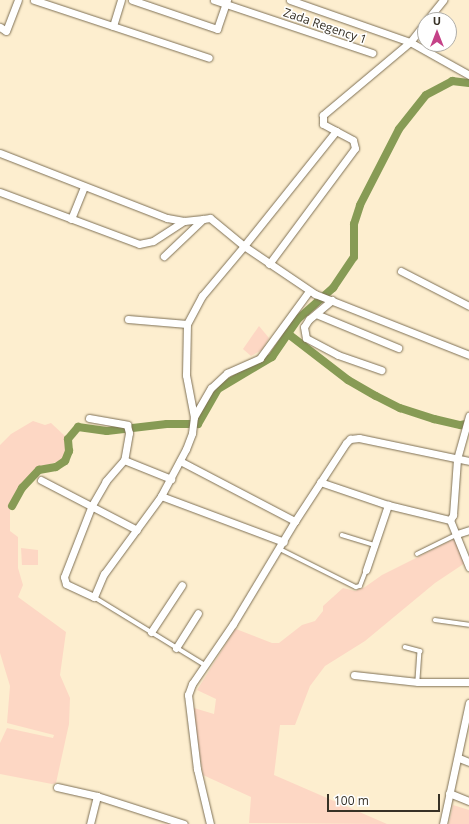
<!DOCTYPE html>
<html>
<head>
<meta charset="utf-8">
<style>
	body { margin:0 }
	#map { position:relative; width:469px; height:824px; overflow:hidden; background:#fdeecf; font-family:"Open Sans",sans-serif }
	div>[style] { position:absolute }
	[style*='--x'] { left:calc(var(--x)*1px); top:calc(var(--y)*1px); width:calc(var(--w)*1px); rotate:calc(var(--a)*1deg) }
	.green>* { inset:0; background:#fdd7c4 }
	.canal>* { height:8px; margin:-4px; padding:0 4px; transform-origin:4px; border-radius:4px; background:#879b55 }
	.roads { filter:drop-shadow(0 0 1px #7e7055) drop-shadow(0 0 1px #7e7055) }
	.lane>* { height:3.5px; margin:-1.75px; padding:0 1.75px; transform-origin:1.75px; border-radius:1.75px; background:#fff }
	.street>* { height:7px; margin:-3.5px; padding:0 3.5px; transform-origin:3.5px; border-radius:3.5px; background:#fff }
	span { translate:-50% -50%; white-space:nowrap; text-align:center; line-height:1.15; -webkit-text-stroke:3px #fff; paint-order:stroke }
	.street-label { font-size:12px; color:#373125 }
	.north { position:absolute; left:417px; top:12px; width:40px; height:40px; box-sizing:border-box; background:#fff; border:1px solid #afada8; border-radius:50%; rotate:0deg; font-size:11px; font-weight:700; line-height:16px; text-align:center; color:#373125 }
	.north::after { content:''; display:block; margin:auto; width:14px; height:18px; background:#c54288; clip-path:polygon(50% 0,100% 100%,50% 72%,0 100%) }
	.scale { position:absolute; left:327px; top:794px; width:113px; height:18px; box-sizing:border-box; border:2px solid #373125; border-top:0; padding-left:5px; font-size:12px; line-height:14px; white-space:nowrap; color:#373125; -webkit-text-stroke:3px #fff; paint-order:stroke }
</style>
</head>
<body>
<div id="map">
	<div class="green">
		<div style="clip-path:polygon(259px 326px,269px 338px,262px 350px,251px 356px,243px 349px)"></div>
		<div style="clip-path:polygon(33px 421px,45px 425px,51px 423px,66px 437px,67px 451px,63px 460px,37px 468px,20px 486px,10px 505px,10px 531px,18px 537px,18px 568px,23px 585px,18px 597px,66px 632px,60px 675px,70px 698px,69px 724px,56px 783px,52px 784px,0 774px,0 743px,7px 728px,53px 738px,54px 735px,7px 723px,10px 686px,0 653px,0 445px,11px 434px)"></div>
		<div style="clip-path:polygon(454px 539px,465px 563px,435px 583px,365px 641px,325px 666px,310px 686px,295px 725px,280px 725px,274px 775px,387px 824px,249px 823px,251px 797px,203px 775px,193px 712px,194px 708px,214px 714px,216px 699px,197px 690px,234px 631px,236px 629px,272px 643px,279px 643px,302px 625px,315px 621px,323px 611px,323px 606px,343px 588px,355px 591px,365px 587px,382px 575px)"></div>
		<div style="clip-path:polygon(21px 548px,38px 550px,38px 565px,22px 565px)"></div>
		<div style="clip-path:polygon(453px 805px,469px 810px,469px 824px,449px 824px)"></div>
	</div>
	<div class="canal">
		<div style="--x:287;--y:333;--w:77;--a:37.6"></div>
		<div style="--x:348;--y:380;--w:32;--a:30"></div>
		<div style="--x:376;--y:396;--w:27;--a:27"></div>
		<div style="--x:400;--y:408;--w:36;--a:18"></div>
		<div style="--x:434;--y:419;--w:28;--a:13"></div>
		<div style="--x:461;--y:425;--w:4;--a:-14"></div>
		<div style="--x:12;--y:506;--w:21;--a:-61"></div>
		<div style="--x:22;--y:488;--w:25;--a:-47"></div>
		<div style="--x:39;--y:470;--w:17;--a:-10"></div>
		<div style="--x:56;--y:467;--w:11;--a:-34"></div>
		<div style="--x:65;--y:461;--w:11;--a:-68"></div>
		<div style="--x:69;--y:451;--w:12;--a:-95"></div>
		<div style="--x:68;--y:439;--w:16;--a:-50"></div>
		<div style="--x:78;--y:427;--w:29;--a:8"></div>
		<div style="--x:107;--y:431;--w:60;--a:-6.7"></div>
		<div style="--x:167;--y:424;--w:31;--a:0"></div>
		<div style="--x:198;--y:424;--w:40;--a:-60.3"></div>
		<div style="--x:218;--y:389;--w:63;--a:-30.7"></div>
		<div style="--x:272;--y:357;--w:46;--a:-55.6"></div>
		<div style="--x:298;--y:319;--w:47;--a:-41.5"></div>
		<div style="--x:333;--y:288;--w:37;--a:-56"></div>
		<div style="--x:354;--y:257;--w:33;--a:-90"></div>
		<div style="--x:354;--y:224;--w:20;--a:-72"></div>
		<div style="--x:360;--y:205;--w:85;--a:-62.8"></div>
		<div style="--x:399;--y:129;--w:43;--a:-51.5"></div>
		<div style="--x:426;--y:95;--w:30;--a:-28"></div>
		<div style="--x:452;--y:81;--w:17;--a:7"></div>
	</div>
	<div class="roads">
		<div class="lane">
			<div style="--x:342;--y:535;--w:34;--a:17"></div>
			<div style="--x:280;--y:549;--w:85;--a:26.6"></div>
			<div style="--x:356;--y:587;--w:4;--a:-14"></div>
			<div style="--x:360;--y:586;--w:17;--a:-69"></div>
			<div style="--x:417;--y:554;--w:43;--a:-26"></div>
			<div style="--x:94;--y:597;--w:130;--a:31.5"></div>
			<div style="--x:435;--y:620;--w:34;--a:8"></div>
			<div style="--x:405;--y:647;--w:16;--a:15"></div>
			<div style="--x:420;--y:651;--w:31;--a:94"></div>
		</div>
		<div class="street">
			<div style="--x:34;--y:0;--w:184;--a:18.3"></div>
			<div style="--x:132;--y:0;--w:90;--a:18.8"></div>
			<div style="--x:217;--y:29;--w:31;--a:-71"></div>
			<div style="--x:214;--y:0;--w:167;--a:18.5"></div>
			<div style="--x:290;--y:0;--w:127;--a:19.3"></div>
			<div style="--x:410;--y:42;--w:68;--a:29.2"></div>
			<div style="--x:427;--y:20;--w:26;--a:-51"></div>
			<div style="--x:425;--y:23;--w:24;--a:128"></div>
			<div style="--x:410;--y:42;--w:114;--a:140"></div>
			<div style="--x:323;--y:115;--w:9;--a:90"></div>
			<div style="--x:323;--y:124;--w:15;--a:28"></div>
			<div style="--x:336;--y:131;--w:147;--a:128.7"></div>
			<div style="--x:244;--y:246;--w:86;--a:34.1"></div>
			<div style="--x:315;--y:294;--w:166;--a:21.6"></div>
			<div style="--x:113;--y:26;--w:27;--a:-73"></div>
			<div style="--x:0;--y:27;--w:7;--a:34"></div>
			<div style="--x:6;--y:31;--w:33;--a:-69"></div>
			<div style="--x:0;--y:153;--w:179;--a:21.3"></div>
			<div style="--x:167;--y:218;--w:17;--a:10"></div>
			<div style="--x:184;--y:221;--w:19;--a:-6"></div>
			<div style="--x:0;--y:192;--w:148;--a:20.5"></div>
			<div style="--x:139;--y:244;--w:14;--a:-12"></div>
			<div style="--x:153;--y:241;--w:37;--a:-33"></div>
			<div style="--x:71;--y:219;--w:35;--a:-68"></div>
			<div style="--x:269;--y:264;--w:144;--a:-53.4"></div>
			<div style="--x:355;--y:148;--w:8;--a:-104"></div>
			<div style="--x:353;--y:140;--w:19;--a:-152"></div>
			<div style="--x:401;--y:271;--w:76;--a:27.2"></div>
			<div style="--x:332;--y:300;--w:30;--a:140"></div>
			<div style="--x:309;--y:319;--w:9;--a:122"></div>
			<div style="--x:304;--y:327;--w:11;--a:80"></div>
			<div style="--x:306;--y:338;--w:36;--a:28"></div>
			<div style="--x:338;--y:355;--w:46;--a:19.2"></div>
			<div style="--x:316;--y:314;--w:89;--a:22.5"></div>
			<div style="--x:128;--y:319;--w:59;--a:4.8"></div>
			<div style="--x:194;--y:417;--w:34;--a:-60"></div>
			<div style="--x:211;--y:388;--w:22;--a:-43"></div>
			<div style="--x:227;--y:373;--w:36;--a:-24"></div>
			<div style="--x:260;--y:358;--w:83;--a:-53.8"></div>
			<div style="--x:89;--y:418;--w:39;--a:10"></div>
			<div style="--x:127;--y:425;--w:8;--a:76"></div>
			<div style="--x:129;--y:433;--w:27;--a:100"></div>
			<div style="--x:124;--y:460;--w:28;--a:131"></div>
			<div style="--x:106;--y:481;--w:28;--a:120"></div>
			<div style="--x:92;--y:505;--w:77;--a:111.3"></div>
			<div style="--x:64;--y:577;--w:7;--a:74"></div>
			<div style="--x:66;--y:584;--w:31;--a:25"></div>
			<div style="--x:94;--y:597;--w:25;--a:-67"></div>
			<div style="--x:104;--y:574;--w:97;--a:-53.8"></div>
			<div style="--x:161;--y:496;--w:53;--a:-62"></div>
			<div style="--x:186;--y:449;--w:17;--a:-69"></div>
			<div style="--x:192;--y:433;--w:16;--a:-83"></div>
			<div style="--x:194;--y:417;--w:43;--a:-100.8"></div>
			<div style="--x:186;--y:375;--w:51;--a:-88.9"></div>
			<div style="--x:187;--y:324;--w:32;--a:-62"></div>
			<div style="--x:202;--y:296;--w:65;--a:-50"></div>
			<div style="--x:244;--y:246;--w:44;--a:-140.5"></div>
			<div style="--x:210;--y:218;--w:7;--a:172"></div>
			<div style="--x:203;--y:219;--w:54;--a:136.5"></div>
			<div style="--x:124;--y:460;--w:51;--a:22"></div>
			<div style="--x:180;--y:461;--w:130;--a:27.6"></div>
			<div style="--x:41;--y:480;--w:108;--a:27.5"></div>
			<div style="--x:320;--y:482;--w:72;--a:18.7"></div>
			<div style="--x:388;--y:505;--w:64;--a:13.6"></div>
			<div style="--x:161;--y:496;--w:131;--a:20.5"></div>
			<div style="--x:450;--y:520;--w:6;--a:-59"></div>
			<div style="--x:453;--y:515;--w:56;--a:-85.9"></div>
			<div style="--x:457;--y:459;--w:45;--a:-74.4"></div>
			<div style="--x:450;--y:520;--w:51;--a:68"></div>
			<div style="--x:457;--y:534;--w:13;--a:-18"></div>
			<div style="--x:366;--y:570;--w:69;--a:-71.3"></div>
			<div style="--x:151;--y:632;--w:56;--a:-56.6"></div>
			<div style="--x:176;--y:648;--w:41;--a:-57.8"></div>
			<div style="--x:354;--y:675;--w:64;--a:6.2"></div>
			<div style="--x:418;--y:682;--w:51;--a:0"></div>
			<div style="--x:459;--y:758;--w:11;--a:22"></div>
			<div style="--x:57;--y:787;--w:41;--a:12.7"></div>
			<div style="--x:97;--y:796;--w:91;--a:17.8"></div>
			<div style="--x:449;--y:793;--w:22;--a:22"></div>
			<div style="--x:90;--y:824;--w:29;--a:-76"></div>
			<div style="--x:210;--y:824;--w:57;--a:-103.3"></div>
			<div style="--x:197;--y:769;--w:75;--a:-96.9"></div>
			<div style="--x:188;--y:695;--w:12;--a:-70"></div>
			<div style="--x:192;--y:684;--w:73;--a:-55.7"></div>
			<div style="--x:233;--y:624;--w:120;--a:-59"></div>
			<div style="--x:295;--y:521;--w:93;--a:-56.8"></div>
			<div style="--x:346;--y:443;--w:6;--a:-45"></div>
			<div style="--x:350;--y:439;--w:9;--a:-6"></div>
			<div style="--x:359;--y:438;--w:112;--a:11.8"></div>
			<div style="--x:443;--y:824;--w:124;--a:-77.9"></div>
		</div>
	</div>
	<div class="street-label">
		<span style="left:325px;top:26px;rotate:19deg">Zada Regency 1</span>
	</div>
	<div class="north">U</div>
	<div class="scale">100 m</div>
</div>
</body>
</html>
